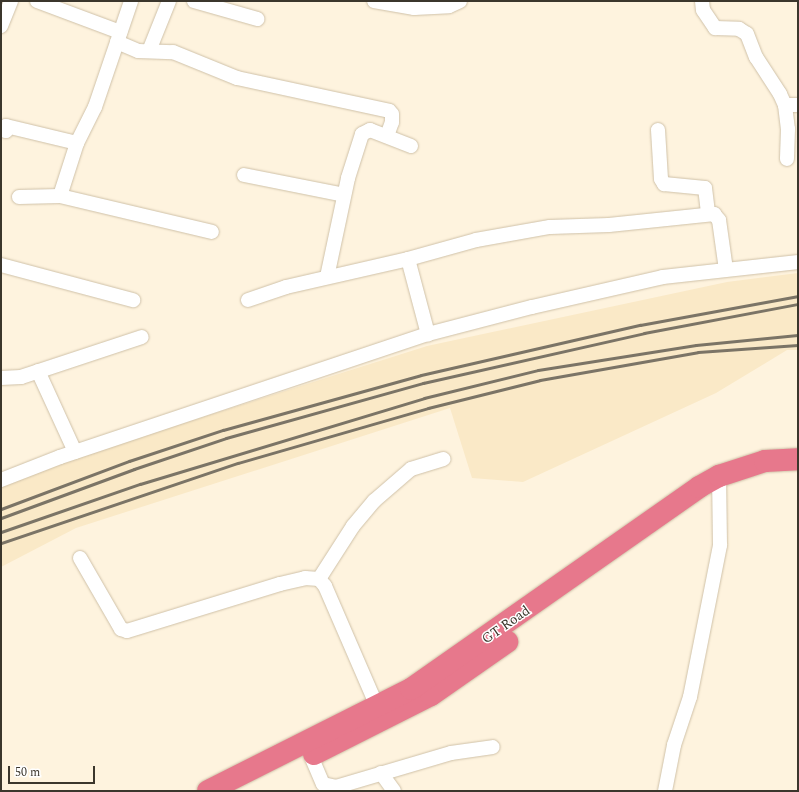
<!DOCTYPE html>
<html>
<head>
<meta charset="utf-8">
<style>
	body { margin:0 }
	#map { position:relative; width:799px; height:792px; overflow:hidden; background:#fef3de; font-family:Spectral,serif }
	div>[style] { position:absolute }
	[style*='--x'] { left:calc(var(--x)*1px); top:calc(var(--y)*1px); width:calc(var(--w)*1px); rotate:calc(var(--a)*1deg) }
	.built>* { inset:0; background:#fae9c7 }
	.roads { filter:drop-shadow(0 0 1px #cfc1a8) drop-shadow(0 0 1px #cfc1a8) }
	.minor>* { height:14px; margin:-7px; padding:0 7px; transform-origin:7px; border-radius:7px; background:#fff }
	.trunk>* { height:22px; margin:-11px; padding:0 11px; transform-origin:11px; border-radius:11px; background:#e7788c }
	.rail>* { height:3px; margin:-1.5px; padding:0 1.5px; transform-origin:1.5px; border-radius:1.5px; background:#7b7466 }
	span { translate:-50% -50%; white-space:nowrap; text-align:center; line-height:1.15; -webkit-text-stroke:3px #fff; paint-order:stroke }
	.street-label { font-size:14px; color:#3b362c }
	.frame { position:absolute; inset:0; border:2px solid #3b362c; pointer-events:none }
	.scale { position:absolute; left:8px; top:766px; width:87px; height:18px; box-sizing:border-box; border:2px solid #3b362c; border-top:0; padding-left:5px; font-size:12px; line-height:14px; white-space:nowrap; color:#3b362c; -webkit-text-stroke:3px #fff; paint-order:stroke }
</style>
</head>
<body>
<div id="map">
	<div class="built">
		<div style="clip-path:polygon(798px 273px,798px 350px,787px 350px,716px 393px,523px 482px,472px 478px,450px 408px,76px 528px,1px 567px,1px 486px,61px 462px,427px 346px,727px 282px)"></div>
	</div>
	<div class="roads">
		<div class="minor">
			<div style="--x:37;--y:1;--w:89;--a:20.5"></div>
			<div style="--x:194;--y:1;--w:66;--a:15.9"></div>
			<div style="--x:374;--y:1;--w:41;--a:9.9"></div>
			<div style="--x:414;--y:8;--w:35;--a:-3"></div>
			<div style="--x:449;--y:6;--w:12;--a:-24"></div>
			<div style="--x:702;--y:1;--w:9;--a:84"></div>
			<div style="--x:703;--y:10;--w:22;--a:56"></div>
			<div style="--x:715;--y:28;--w:24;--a:2"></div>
			<div style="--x:739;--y:29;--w:9;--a:32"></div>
			<div style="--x:747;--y:34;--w:25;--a:69"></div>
			<div style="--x:756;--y:57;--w:44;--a:57"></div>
			<div style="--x:780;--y:94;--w:12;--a:66"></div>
			<div style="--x:785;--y:105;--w:24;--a:83"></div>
			<div style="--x:788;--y:129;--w:30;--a:92"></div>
			<div style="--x:1;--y:26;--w:27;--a:-68"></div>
			<div style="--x:117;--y:42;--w:23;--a:23"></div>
			<div style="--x:138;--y:51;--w:35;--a:2"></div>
			<div style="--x:173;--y:52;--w:69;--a:22.1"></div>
			<div style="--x:237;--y:78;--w:156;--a:12.2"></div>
			<div style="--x:389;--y:111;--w:4;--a:45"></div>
			<div style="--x:392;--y:114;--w:8;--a:90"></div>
			<div style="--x:392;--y:122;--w:15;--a:110"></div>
			<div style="--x:149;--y:51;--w:54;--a:-68.2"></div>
			<div style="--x:785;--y:105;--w:13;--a:0"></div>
			<div style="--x:1;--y:130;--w:5;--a:11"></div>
			<div style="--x:6;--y:131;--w:5;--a:-90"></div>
			<div style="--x:6;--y:126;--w:73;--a:13.5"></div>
			<div style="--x:658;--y:130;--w:49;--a:86.5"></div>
			<div style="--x:661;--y:179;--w:6;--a:59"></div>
			<div style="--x:664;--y:184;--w:41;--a:5.6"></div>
			<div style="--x:705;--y:188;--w:26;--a:83"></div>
			<div style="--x:244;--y:175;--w:102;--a:11.3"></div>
			<div style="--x:60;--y:196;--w:156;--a:13.3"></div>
			<div style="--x:19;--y:197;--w:41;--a:-1.4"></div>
			<div style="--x:60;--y:196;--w:56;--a:-72.2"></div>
			<div style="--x:77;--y:143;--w:40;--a:-63.4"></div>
			<div style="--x:95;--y:107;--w:112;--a:-71.2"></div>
			<div style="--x:408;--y:259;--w:71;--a:-15.6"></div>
			<div style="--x:476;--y:240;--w:75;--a:-10"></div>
			<div style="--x:550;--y:227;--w:59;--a:-1.9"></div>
			<div style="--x:609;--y:225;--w:106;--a:-6"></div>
			<div style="--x:714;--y:214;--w:8;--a:50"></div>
			<div style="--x:719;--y:220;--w:50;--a:82"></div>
			<div style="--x:1;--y:265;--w:137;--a:14.9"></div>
			<div style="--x:327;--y:277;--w:101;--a:-78"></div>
			<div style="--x:348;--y:178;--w:46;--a:-72.3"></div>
			<div style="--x:362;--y:134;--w:9;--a:-27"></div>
			<div style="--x:370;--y:130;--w:44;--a:21.3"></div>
			<div style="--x:248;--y:300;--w:40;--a:-18.9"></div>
			<div style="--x:286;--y:287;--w:125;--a:-12.9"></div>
			<div style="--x:408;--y:259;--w:78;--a:75.1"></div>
			<div style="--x:38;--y:371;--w:89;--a:65.4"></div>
			<div style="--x:1;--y:378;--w:20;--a:-3"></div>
			<div style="--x:21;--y:377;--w:127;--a:-18.3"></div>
			<div style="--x:1;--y:480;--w:63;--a:-21.3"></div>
			<div style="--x:60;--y:457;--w:388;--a:-18.5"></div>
			<div style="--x:428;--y:334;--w:107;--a:-14.6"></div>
			<div style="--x:532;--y:307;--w:134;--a:-12.9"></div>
			<div style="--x:663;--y:277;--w:136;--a:-6.3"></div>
			<div style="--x:80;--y:558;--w:82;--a:60"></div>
			<div style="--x:121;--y:629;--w:6;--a:18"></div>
			<div style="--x:127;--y:631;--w:160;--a:-17.1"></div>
			<div style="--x:280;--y:584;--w:26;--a:-13"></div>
			<div style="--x:305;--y:578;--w:14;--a:4"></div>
			<div style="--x:319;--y:579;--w:9;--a:49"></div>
			<div style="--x:325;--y:586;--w:131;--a:66.6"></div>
			<div style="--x:319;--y:579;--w:63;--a:-57.3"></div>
			<div style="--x:353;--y:526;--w:33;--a:-50"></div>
			<div style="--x:374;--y:501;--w:49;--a:-40.9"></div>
			<div style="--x:411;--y:469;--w:34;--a:-17"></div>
			<div style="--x:311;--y:756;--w:30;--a:67"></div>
			<div style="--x:323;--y:784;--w:13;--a:13"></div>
			<div style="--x:336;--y:787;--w:120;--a:-16.5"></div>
			<div style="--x:451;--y:753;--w:42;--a:-8.1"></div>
			<div style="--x:381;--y:773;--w:22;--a:54"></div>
			<div style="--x:665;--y:791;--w:47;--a:-78.9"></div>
			<div style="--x:674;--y:745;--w:51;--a:-71.6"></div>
			<div style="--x:690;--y:697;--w:155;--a:-78.8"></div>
			<div style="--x:720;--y:545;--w:69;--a:-90.8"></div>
		</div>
		<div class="trunk">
			<div style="--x:314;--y:754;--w:131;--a:-26.8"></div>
			<div style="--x:431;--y:695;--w:93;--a:-34.9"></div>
			<div style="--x:208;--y:791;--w:227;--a:-26.7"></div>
			<div style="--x:411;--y:689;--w:352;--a:-35"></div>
			<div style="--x:699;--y:487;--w:23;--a:-29"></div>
			<div style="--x:719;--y:476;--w:48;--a:-18.1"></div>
			<div style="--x:765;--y:461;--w:33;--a:-3"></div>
		</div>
	</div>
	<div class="rail">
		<div style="--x:1;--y:509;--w:137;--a:-20.6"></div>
		<div style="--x:129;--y:461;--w:99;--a:-18.3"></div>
		<div style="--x:223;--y:430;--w:205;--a:-15.5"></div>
		<div style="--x:421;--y:375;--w:225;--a:-12.9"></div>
		<div style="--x:640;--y:325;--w:161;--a:-10.4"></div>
		<div style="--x:1;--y:518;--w:142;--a:-20.2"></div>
		<div style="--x:134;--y:469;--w:97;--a:-18.6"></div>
		<div style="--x:226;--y:438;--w:205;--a:-15.6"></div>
		<div style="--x:423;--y:383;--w:227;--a:-12.7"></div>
		<div style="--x:644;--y:333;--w:157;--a:-10.7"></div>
		<div style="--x:1;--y:532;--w:147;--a:-19.1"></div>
		<div style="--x:140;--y:484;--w:297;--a:-16.8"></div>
		<div style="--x:424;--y:398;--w:117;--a:-13.8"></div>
		<div style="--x:538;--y:370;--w:160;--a:-9"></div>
		<div style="--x:696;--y:345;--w:102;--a:-5.6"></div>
		<div style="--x:1;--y:543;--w:250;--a:-18.7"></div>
		<div style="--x:238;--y:463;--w:198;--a:-16.1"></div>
		<div style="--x:428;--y:408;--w:115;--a:-14"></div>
		<div style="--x:540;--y:380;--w:160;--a:-10"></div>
		<div style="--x:698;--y:352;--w:100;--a:-4"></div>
	</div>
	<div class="street-label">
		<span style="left:506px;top:625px;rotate:-35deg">GT Road</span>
	</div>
	<div class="frame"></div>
	<div class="scale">50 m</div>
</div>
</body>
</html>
